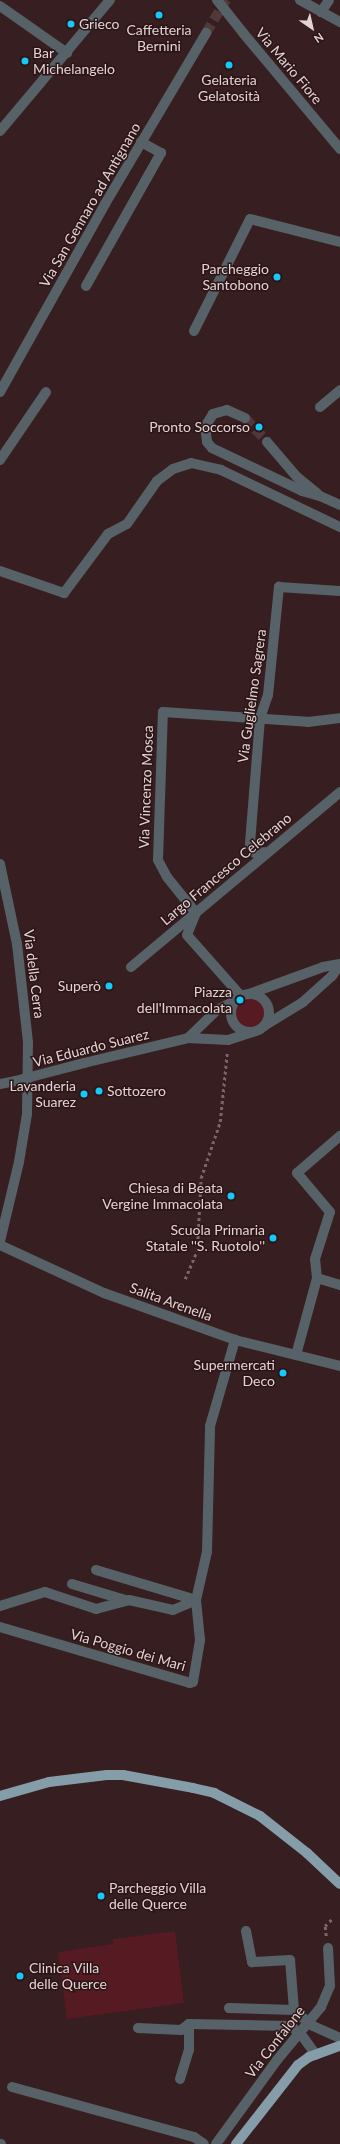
<!DOCTYPE html>
<html>
<head>
<meta charset="utf-8">
<style>
	body { margin:0 }
	#map { position:relative; width:340px; height:2144px; overflow:hidden; background:#371e20; font-family:Lato,sans-serif }
	div>[style] { position:absolute }
	[style*='--x'] { left:calc(var(--x)*1px); top:calc(var(--y)*1px); width:calc(var(--w)*1px); rotate:calc(var(--a)*1deg) }
	.green>* { inset:0; background:#561a22 }
	.round { border-radius:50% }
	.minor-tunnel>* { height:10px; margin-top:-5px; transform-origin:0; background:repeating-linear-gradient(90deg,#51393b 0 10px,transparent 0 15px) }
	.path>* { height:2.5px; margin-top:-1.25px; transform-origin:0; background:repeating-linear-gradient(90deg,#7b6567 0 3px,transparent 0 6px) }
	.minor>* { height:10px; margin:-5px; padding:0 5px; transform-origin:5px; border-radius:5px; background:#566267 }
	.minor>.ring { margin:-5px; padding:0; box-sizing:content-box; background:none; border:10px solid #566267; border-radius:50% }
	.major>* { height:10px; margin:-5px; padding:0 5px; transform-origin:5px; border-radius:5px; background:#849da8 }
	.minor-bridge>* { height:10px; margin:-5px; padding:0 5px; transform-origin:5px; border-radius:5px; background:#566267 }
	.dots>* { width:11px; height:11px; translate:-50% -50%; box-sizing:border-box; border:2px solid #2c1517; border-radius:50% }
	span { translate:-50% -50%; white-space:nowrap; text-align:center; line-height:1.15; -webkit-text-stroke:3px #2c1517; paint-order:stroke }
	.poi-label { font-size:14px; color:#e4d3d4 }
	.left { translate:0 -50%; text-align:left }
	.right { translate:-100% -50%; text-align:right }
	.street-label { font-size:14px; color:#e4d3d4 }
	.north { position:absolute; left:292px; top:8px; width:40px; height:40px; -webkit-text-stroke:3px #2c1517; paint-order:stroke; rotate:146deg; font-size:11px; font-weight:700; line-height:16px; text-align:center; color:#e4d3d4 }
	.north::after { content:''; display:block; margin:auto; width:14px; height:18px; background:#e4d3d4; clip-path:polygon(50% 0,100% 100%,50% 72%,0 100%) }
</style>
</head>
<body>
<div id="map">
	<div class="green">
		<div class="round" style="left:235px;top:998px;width:30px;height:30px"></div>
		<div style="clip-path:polygon(175px 1931px,184px 2003px,67px 2019px,58px 1952px,113px 1944px,113px 1939px)"></div>
	</div>
	<div class="minor-tunnel">
		<div style="--x:206;--y:33;--w:39;--a:-59"></div>
		<div style="--x:245;--y:418;--w:33;--a:47"></div>
	</div>
	<div class="path">
		<div style="--x:185;--y:1279;--w:30;--a:-67"></div>
		<div style="--x:197;--y:1251;--w:73;--a:-86.9"></div>
		<div style="--x:201;--y:1178;--w:59;--a:-71.3"></div>
		<div style="--x:220;--y:1122;--w:69;--a:-84.2"></div>
		<div style="--x:326;--y:1936;--w:10;--a:-96"></div>
		<div style="--x:325;--y:1926;--w:11;--a:-45"></div>
	</div>
	<div class="minor">
		<div style="--x:300;--y:0;--w:46;--a:28.8"></div>
		<div style="--x:0;--y:6;--w:82;--a:35"></div>
		<div style="--x:321;--y:12;--w:14;--a:-56"></div>
		<div style="--x:244;--y:34;--w:150;--a:50.1"></div>
		<div style="--x:0;--y:131;--w:171;--a:-50"></div>
		<div style="--x:86;--y:286;--w:153;--a:-60.6"></div>
		<div style="--x:161;--y:153;--w:23;--a:-151"></div>
		<div style="--x:194;--y:331;--w:125;--a:-63.4"></div>
		<div style="--x:250;--y:219;--w:93;--a:14.3"></div>
		<div style="--x:0;--y:392;--w:215;--a:-60.8"></div>
		<div style="--x:105;--y:204;--w:199;--a:-59.4"></div>
		<div style="--x:320;--y:407;--w:26;--a:-40"></div>
		<div style="--x:245;--y:418;--w:20;--a:-156"></div>
		<div style="--x:227;--y:410;--w:15;--a:164"></div>
		<div style="--x:213;--y:414;--w:15;--a:122"></div>
		<div style="--x:205;--y:427;--w:15;--a:82"></div>
		<div style="--x:207;--y:442;--w:8;--a:50"></div>
		<div style="--x:212;--y:448;--w:100;--a:25.5"></div>
		<div style="--x:302;--y:491;--w:19;--a:16"></div>
		<div style="--x:320;--y:496;--w:22;--a:24"></div>
		<div style="--x:267;--y:442;--w:46;--a:49.4"></div>
		<div style="--x:297;--y:477;--w:26;--a:39"></div>
		<div style="--x:0;--y:460;--w:82;--a:-55.9"></div>
		<div style="--x:0;--y:571;--w:68;--a:19"></div>
		<div style="--x:64;--y:593;--w:74;--a:-53.3"></div>
		<div style="--x:108;--y:534;--w:21;--a:-28"></div>
		<div style="--x:127;--y:524;--w:52;--a:-55.1"></div>
		<div style="--x:157;--y:481;--w:20;--a:-37"></div>
		<div style="--x:173;--y:469;--w:19;--a:-18"></div>
		<div style="--x:191;--y:463;--w:31;--a:13"></div>
		<div style="--x:221;--y:470;--w:132;--a:25.6"></div>
		<div style="--x:268;--y:852;--w:13;--a:176"></div>
		<div style="--x:255;--y:853;--w:11;--a:-117"></div>
		<div style="--x:250;--y:843;--w:125;--a:-85.4"></div>
		<div style="--x:260;--y:718;--w:24;--a:-71"></div>
		<div style="--x:268;--y:695;--w:109;--a:-84.2"></div>
		<div style="--x:279;--y:587;--w:61;--a:3.8"></div>
		<div style="--x:0;--y:864;--w:82;--a:78"></div>
		<div style="--x:17;--y:944;--w:99;--a:83.6"></div>
		<div style="--x:28;--y:1042;--w:72;--a:90.8"></div>
		<div style="--x:27;--y:1114;--w:49;--a:99.5"></div>
		<div style="--x:19;--y:1162;--w:81;--a:103.5"></div>
		<div style="--x:131;--y:967;--w:273;--a:-39.9"></div>
		<div style="--x:249;--y:994;--w:79;--a:-20"></div>
		<div style="--x:323;--y:967;--w:17;--a:-10"></div>
		<div class="ring" style="left:231px;top:994px;width:28px;height:28px"></div>
		<div style="--x:241;--y:996;--w:81;--a:-131.5"></div>
		<div style="--x:187;--y:935;--w:24;--a:-68"></div>
		<div style="--x:196;--y:913;--w:46;--a:-128.9"></div>
		<div style="--x:167;--y:877;--w:19;--a:-118"></div>
		<div style="--x:158;--y:860;--w:148;--a:-88.1"></div>
		<div style="--x:163;--y:712;--w:145;--a:3.9"></div>
		<div style="--x:308;--y:722;--w:32;--a:-7"></div>
		<div style="--x:264;--y:1026;--w:46;--a:-31.6"></div>
		<div style="--x:303;--y:1002;--w:39;--a:-42"></div>
		<div style="--x:332;--y:976;--w:14;--a:-56"></div>
		<div style="--x:188;--y:1038;--w:40;--a:-44"></div>
		<div style="--x:217;--y:1010;--w:22;--a:-27"></div>
		<div style="--x:84;--y:1063;--w:107;--a:-13.5"></div>
		<div style="--x:188;--y:1038;--w:40;--a:2.9"></div>
		<div style="--x:228;--y:1040;--w:26;--a:-18"></div>
		<div style="--x:0;--y:1084;--w:15;--a:-11"></div>
		<div style="--x:0;--y:1245;--w:115;--a:24.8"></div>
		<div style="--x:104;--y:1293;--w:139;--a:19.7"></div>
		<div style="--x:235;--y:1340;--w:108;--a:13.9"></div>
		<div style="--x:317;--y:1278;--w:19;--a:-96"></div>
		<div style="--x:315;--y:1259;--w:49;--a:-72.3"></div>
		<div style="--x:330;--y:1212;--w:51;--a:-130.2"></div>
		<div style="--x:297;--y:1173;--w:57;--a:-40.7"></div>
		<div style="--x:296;--y:1355;--w:80;--a:-74.7"></div>
		<div style="--x:317;--y:1278;--w:24;--a:17"></div>
		<div style="--x:96;--y:1570;--w:104;--a:16.7"></div>
		<div style="--x:72;--y:1584;--w:55;--a:16.8"></div>
		<div style="--x:0;--y:1606;--w:47;--a:-17.3"></div>
		<div style="--x:45;--y:1592;--w:54;--a:18.4"></div>
		<div style="--x:96;--y:1609;--w:34;--a:-15"></div>
		<div style="--x:129;--y:1600;--w:45;--a:12.8"></div>
		<div style="--x:173;--y:1610;--w:25;--a:-23"></div>
		<div style="--x:0;--y:1627;--w:198;--a:16.4"></div>
		<div style="--x:190;--y:1683;--w:3;--a:-18"></div>
		<div style="--x:193;--y:1682;--w:43;--a:-80.5"></div>
		<div style="--x:200;--y:1640;--w:40;--a:-95.7"></div>
		<div style="--x:196;--y:1600;--w:49;--a:-77.1"></div>
		<div style="--x:207;--y:1552;--w:126;--a:-88.6"></div>
		<div style="--x:210;--y:1426;--w:90;--a:-73.8"></div>
		<div style="--x:246;--y:1931;--w:32;--a:79"></div>
		<div style="--x:252;--y:1962;--w:38;--a:-3"></div>
		<div style="--x:290;--y:1960;--w:50;--a:85.4"></div>
		<div style="--x:294;--y:2010;--w:11;--a:41"></div>
		<div style="--x:229;--y:2008;--w:65;--a:1.8"></div>
		<div style="--x:313;--y:2026;--w:30;--a:24"></div>
		<div style="--x:138;--y:2028;--w:43;--a:2.7"></div>
		<div style="--x:181;--y:2030;--w:10;--a:-37"></div>
		<div style="--x:189;--y:2024;--w:102;--a:1.1"></div>
		<div style="--x:303;--y:2037;--w:22;--a:54"></div>
		<div style="--x:180;--y:2079;--w:30;--a:-73"></div>
		<div style="--x:189;--y:2050;--w:26;--a:-90"></div>
		<div style="--x:12;--y:2087;--w:189;--a:15.4"></div>
		<div style="--x:194;--y:2137;--w:12;--a:35"></div>
		<div style="--x:0;--y:2144;--w:1;--a:0"></div>
		<div style="--x:216;--y:2144;--w:104;--a:-54"></div>
		<div style="--x:277;--y:2060;--w:69;--a:-50.3"></div>
		<div style="--x:321;--y:2007;--w:23;--a:-67"></div>
		<div style="--x:330;--y:1986;--w:38;--a:-93"></div>
	</div>
	<div class="major">
		<div style="--x:0;--y:1796;--w:51;--a:-15.9"></div>
		<div style="--x:49;--y:1782;--w:58;--a:-6.9"></div>
		<div style="--x:107;--y:1775;--w:16;--a:0"></div>
		<div style="--x:123;--y:1775;--w:71;--a:10.5"></div>
		<div style="--x:193;--y:1788;--w:22;--a:13"></div>
		<div style="--x:214;--y:1793;--w:51;--a:26.6"></div>
		<div style="--x:260;--y:1816;--w:60;--a:38.2"></div>
		<div style="--x:307;--y:1853;--w:45;--a:43.2"></div>
		<div style="--x:236;--y:2144;--w:100;--a:-51.9"></div>
		<div style="--x:298;--y:2065;--w:14;--a:-36"></div>
		<div style="--x:309;--y:2057;--w:33;--a:-20"></div>
	</div>
	<div class="minor-bridge">
		<div style="--x:217;--y:0;--w:43;--a:51.5"></div>
		<div style="--x:15;--y:1081;--w:71;--a:-14.6"></div>
		<div style="--x:302;--y:2017;--w:14;--a:39"></div>
		<div style="--x:291;--y:2026;--w:16;--a:43"></div>
	</div>
	<div class="dots">
		<div style="left:159px;top:15px;background:#15cafb"></div>
		<div style="left:71px;top:24px;background:#15cafb"></div>
		<div style="left:25px;top:61px;background:#15cafb"></div>
		<div style="left:229px;top:65px;background:#15cafb"></div>
		<div style="left:277px;top:277px;background:#15cafb"></div>
		<div style="left:259px;top:427px;background:#15cafb"></div>
		<div style="left:109px;top:986px;background:#15cafb"></div>
		<div style="left:240px;top:1000px;background:#15cafb"></div>
		<div style="left:99px;top:1091px;background:#15cafb"></div>
		<div style="left:84px;top:1094px;background:#15cafb"></div>
		<div style="left:231px;top:1196px;background:#15cafb"></div>
		<div style="left:273px;top:1238px;background:#15cafb"></div>
		<div style="left:283px;top:1373px;background:#15cafb"></div>
		<div style="left:101px;top:1896px;background:#15cafb"></div>
		<div style="left:20px;top:1976px;background:#15cafb"></div>
	</div>
	<div class="poi-label">
		<span class="left" style="left:79px;top:24px">Grieco</span>
		<span style="left:159px;top:38px">Caffetteria<br>Bernini</span>
		<span class="left" style="left:33px;top:61px">Bar<br>Michelangelo</span>
		<span style="left:229px;top:88px">Gelateria<br>Gelatosità</span>
		<span class="right" style="left:269px;top:277px">Parcheggio<br>Santobono</span>
		<span class="right" style="left:250px;top:427px">Pronto Soccorso</span>
		<span class="right" style="left:101px;top:986px">Superò</span>
		<span class="right" style="left:232px;top:1000px">Piazza<br>dell'Immacolata</span>
		<span class="right" style="left:76px;top:1094px">Lavanderia<br>Suarez</span>
		<span class="left" style="left:107px;top:1091px">Sottozero</span>
		<span class="right" style="left:223px;top:1196px">Chiesa di Beata<br>Vergine Immacolata</span>
		<span class="right" style="left:265px;top:1238px">Scuola Primaria<br>Statale ''S. Ruotolo''</span>
		<span class="right" style="left:275px;top:1373px">Supermercati<br>Deco</span>
		<span class="left" style="left:109px;top:1896px">Parcheggio Villa<br>delle Querce</span>
		<span class="left" style="left:29px;top:1976px">Clinica Villa<br>delle Querce</span>
	</div>
	<div class="street-label">
		<span style="left:289px;top:66px;rotate:50deg">Via Mario Fiore</span>
		<span style="left:90px;top:205px;rotate:-60deg">Via San Gennaro ad Antignano</span>
		<span style="left:252px;top:696px;rotate:-82deg">Via Guglielmo Sagrera</span>
		<span style="left:146px;top:787px;rotate:-88deg">Via Vincenzo Mosca</span>
		<span style="left:226px;top:869px;rotate:-40deg">Largo Francesco Celebrano</span>
		<span style="left:34px;top:974px;rotate:83deg">Via della Cerra</span>
		<span style="left:91px;top:1048px;rotate:-14deg">Via Eduardo Suarez</span>
		<span style="left:171px;top:1302px;rotate:20deg">Salita Arenella</span>
		<span style="left:128px;top:1650px;rotate:16deg">Via Poggio dei Mari</span>
		<span style="left:275px;top:2042px;rotate:-52deg">Via Confalone</span>
	</div>
	<div class="north">N</div>
</div>
</body>
</html>
